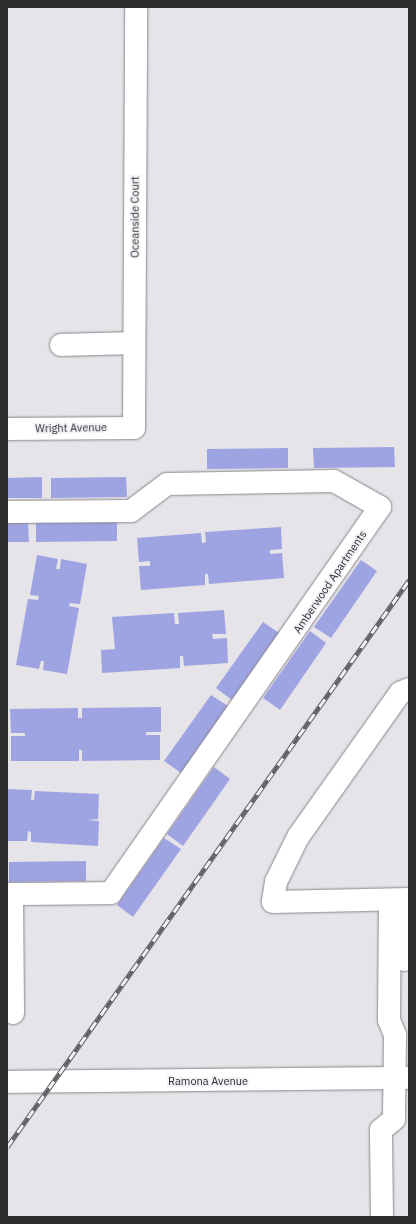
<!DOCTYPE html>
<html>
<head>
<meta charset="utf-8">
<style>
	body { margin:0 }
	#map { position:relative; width:416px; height:1224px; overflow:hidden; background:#e6e3e9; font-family:"IBM Plex Sans",sans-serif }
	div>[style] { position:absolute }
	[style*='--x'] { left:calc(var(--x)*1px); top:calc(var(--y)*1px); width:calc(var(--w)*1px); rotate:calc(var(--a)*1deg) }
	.building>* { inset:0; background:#9ea3e2 }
	.roads { filter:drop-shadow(0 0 1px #89868c) drop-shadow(0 0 1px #89868c) }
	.minor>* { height:22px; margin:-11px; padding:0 11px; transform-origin:11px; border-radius:11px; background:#fff }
	.major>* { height:22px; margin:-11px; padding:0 11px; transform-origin:11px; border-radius:11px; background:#fff }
	.rail>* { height:4.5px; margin-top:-2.25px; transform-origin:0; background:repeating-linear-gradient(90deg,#f3f0f6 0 9px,#615f63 0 18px); box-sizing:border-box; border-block:1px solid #615f63 }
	span { translate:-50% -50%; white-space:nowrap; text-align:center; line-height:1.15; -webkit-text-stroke:3.5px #f3f0f6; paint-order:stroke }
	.street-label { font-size:11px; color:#2e2d2f }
	.frame { position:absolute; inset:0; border:8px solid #2e2d2f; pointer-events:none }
</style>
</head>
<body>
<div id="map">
	<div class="building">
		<div style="clip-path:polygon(394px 447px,395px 467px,314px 468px,313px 448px)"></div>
		<div style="clip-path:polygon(288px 448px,288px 468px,207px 469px,207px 449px)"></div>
		<div style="clip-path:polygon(42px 477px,42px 498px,7px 498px,7px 478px)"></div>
		<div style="clip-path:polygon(126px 477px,127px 497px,51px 498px,51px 478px)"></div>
		<div style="clip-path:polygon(117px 521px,117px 541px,36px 542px,36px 522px)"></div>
		<div style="clip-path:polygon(7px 522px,28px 522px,29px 542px,7px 542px)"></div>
		<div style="clip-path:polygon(281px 527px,282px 549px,270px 550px,270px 554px,282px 553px,284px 578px,209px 584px,208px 574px,205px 574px,205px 585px,141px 590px,139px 566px,150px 566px,150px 561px,139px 562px,137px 538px,201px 533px,202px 543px,206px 542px,205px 532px)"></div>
		<div style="clip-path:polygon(37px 555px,58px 559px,56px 569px,60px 569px,61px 559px,87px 564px,80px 604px,70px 603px,69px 606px,79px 608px,67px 674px,43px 670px,44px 661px,41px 661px,39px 669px,16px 665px,28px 599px,38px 600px,39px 596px,30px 595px)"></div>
		<div style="clip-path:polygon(361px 560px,377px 571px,331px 638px,314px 627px)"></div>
		<div style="clip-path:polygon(224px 610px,226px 634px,212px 634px,213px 639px,227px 638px,228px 663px,184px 666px,183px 656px,180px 656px,180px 668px,102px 673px,101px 650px,115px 649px,112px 617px,174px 613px,175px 624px,179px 624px,178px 613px)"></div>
		<div style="clip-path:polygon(263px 622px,279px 633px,232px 700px,216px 688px)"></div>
		<div style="clip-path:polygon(310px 631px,326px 643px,280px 710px,263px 698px)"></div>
		<div style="clip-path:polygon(211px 695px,228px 706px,181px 773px,164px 761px)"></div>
		<div style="clip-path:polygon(161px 707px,161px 732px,146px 732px,146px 735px,160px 735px,160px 760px,82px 761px,82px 750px,79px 750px,79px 761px,11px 761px,11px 736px,25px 736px,25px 733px,11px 733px,10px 709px,78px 708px,78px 718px,82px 718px,82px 708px)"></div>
		<div style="clip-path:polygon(214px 767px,230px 779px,183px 846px,167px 834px)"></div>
		<div style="clip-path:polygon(7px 789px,32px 790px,31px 800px,34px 800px,35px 791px,99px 794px,98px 819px,87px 820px,99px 821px,98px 846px,31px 842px,31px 832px,28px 831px,27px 841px,7px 841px)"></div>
		<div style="clip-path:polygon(164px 838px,181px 849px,133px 917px,117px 905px)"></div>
		<div style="clip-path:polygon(86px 861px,86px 881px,9px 882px,9px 862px)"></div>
	</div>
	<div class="roads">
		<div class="minor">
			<div style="--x:61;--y:345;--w:73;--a:-1.6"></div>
			<div style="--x:7;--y:429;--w:127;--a:-0.5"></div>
			<div style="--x:134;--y:428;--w:421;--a:-89.7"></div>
			<div style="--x:7;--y:512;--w:124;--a:-0.5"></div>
			<div style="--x:131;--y:511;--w:45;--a:-36.9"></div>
			<div style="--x:167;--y:484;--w:167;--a:-1"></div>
			<div style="--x:334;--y:481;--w:53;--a:29.5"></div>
			<div style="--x:380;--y:507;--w:470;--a:124.9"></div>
			<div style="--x:111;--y:893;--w:104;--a:179.4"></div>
			<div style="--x:409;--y:689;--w:10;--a:156"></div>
			<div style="--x:400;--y:693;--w:176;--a:125.3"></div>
			<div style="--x:298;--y:837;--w:50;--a:116.1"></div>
			<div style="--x:276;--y:882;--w:20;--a:99"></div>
			<div style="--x:273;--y:902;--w:136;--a:-1.3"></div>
			<div style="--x:12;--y:894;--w:119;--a:89.5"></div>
			<div style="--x:390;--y:900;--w:120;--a:90.5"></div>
			<div style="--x:389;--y:1020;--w:16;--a:68"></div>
			<div style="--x:395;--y:1035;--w:84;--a:90.7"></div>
			<div style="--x:405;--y:960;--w:60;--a:-89"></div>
			<div style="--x:382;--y:1217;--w:87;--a:-90.7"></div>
			<div style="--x:381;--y:1130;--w:17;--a:-40"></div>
		</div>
		<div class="major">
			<div style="--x:7;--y:1082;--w:402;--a:-0.6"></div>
		</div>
	</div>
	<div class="rail">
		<div style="--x:7;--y:1147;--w:695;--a:-54.66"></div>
	</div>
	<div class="street-label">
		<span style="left:135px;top:217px;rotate:-90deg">Oceanside Court</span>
		<span style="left:71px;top:428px;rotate:-1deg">Wright Avenue</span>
		<span style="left:330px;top:582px;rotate:-56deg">Amberwood Apartments</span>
		<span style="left:208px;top:1081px">Ramona Avenue</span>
	</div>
	<div class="frame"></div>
</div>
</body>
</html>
